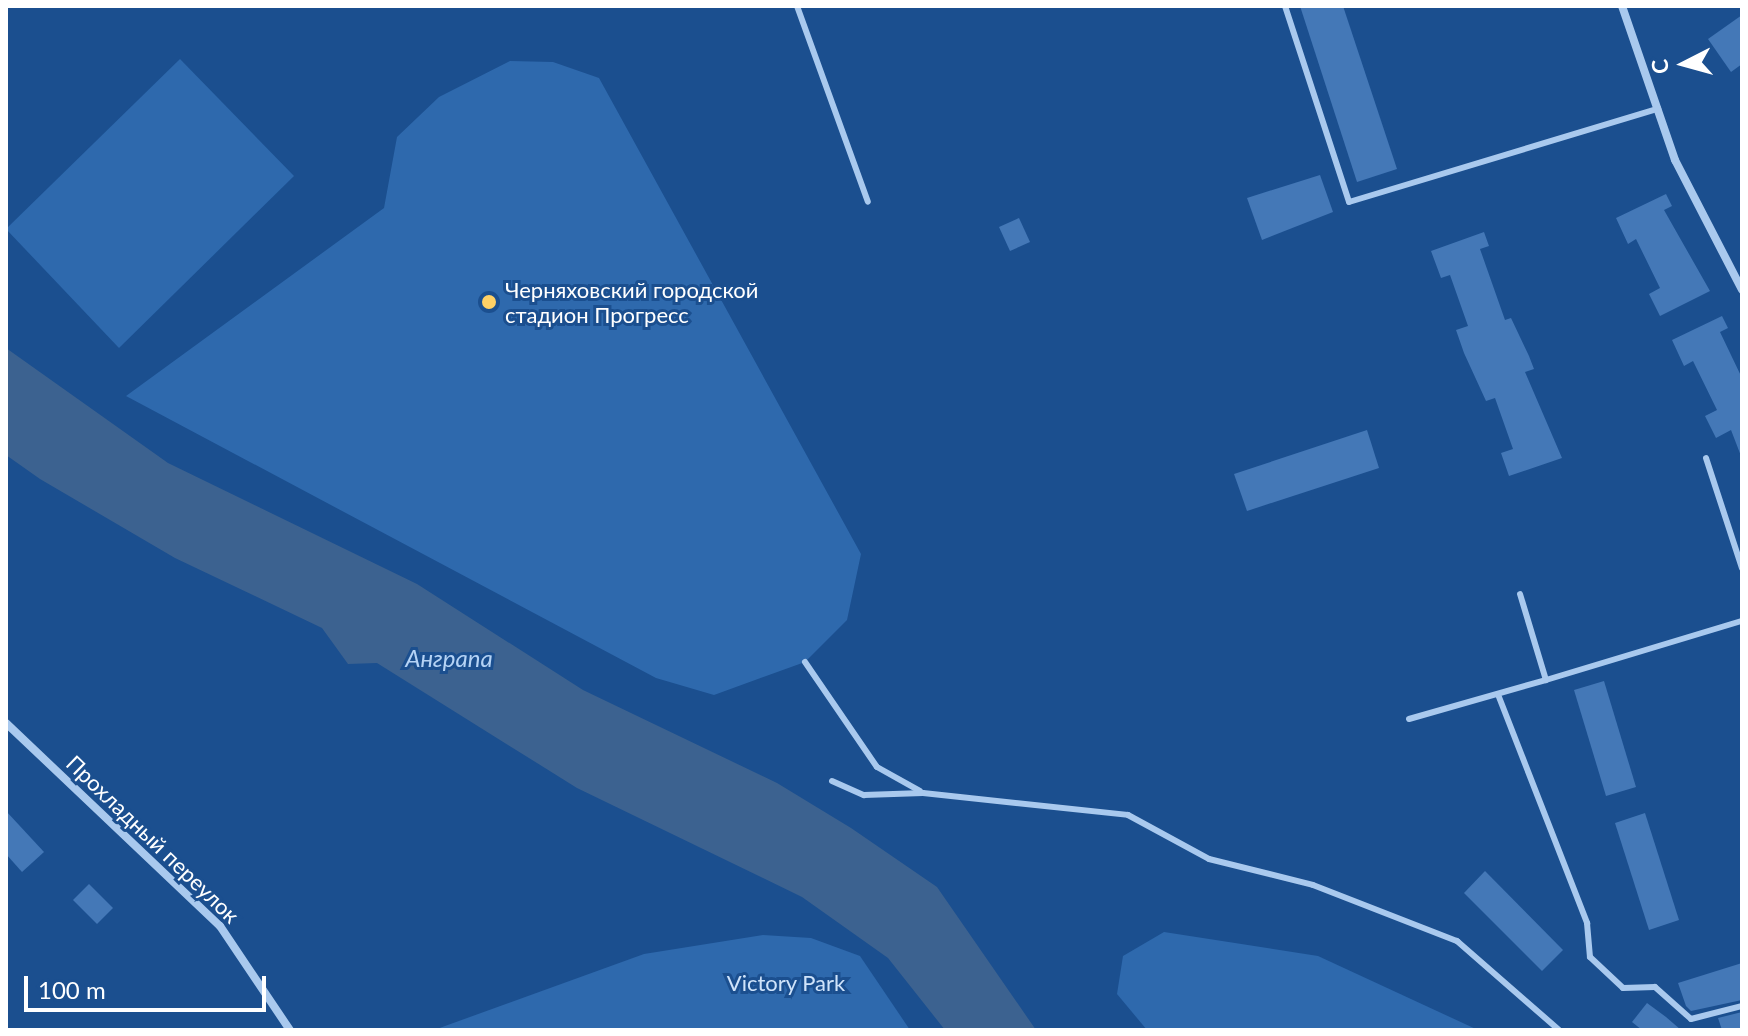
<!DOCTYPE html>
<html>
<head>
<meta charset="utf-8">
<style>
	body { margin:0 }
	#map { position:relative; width:1748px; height:1036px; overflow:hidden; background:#1b4f8f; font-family:Lato,sans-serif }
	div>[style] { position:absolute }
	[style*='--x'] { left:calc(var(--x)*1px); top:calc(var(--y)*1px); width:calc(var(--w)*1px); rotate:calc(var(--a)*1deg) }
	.green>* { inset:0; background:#2e69ad }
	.water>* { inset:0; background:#3c6290 }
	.building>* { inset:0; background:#4478b7 }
	.lane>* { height:6px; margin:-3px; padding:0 3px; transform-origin:3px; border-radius:3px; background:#a9c9ee }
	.street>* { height:8px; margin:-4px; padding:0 4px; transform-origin:4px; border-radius:4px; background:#a9c9ee }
	.dots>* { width:22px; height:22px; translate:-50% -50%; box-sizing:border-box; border:4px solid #1b4f8f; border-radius:50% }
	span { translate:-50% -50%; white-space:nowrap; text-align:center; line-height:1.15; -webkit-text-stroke:6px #1b4f8f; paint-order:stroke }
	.poi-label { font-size:22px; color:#fff }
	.left { translate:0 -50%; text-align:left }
	.street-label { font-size:22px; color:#fff }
	.park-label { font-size:22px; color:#cfe3fa }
	.water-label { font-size:24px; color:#b5d3f5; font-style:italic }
	.frame { position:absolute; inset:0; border:8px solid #fff; pointer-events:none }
	.north { position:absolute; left:1644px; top:24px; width:80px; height:80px; -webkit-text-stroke:6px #1b4f8f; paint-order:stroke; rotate:264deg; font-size:22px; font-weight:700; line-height:32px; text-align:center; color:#fff }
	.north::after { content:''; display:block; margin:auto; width:28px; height:36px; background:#fff; clip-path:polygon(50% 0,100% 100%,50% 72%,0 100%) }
	.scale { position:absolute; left:24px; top:976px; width:242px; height:36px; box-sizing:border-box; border:4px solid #fff; border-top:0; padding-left:10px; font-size:24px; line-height:28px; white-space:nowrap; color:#fff; -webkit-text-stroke:6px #1b4f8f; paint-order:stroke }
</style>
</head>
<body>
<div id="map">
	<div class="green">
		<div style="clip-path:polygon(180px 59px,294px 176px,119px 348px,6px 229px)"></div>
		<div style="clip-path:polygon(510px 61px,553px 62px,599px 78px,861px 554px,847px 620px,805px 662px,714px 695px,656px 678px,126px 396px,384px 208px,397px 137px,439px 97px)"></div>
		<div style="clip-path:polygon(1164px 932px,1318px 956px,1478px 1030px,1147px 1030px,1117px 994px,1123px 956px)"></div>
		<div style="clip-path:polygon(763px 935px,811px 938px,860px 956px,910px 1030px,434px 1030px,644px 954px)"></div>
	</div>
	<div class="water">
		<div style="clip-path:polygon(6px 348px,168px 463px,417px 584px,583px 690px,777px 783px,851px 828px,937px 887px,1036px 1030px,945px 1030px,888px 958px,802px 897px,577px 788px,377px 663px,348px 664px,322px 628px,175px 558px,40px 479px,6px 455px)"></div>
	</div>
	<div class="building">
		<div style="clip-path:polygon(1300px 6px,1343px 6px,1397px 169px,1357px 182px)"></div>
		<div style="clip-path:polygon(1742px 15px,1742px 64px,1731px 72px,1708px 39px)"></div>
		<div style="clip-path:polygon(1320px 175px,1333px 212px,1262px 240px,1247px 198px)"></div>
		<div style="clip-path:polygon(1666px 194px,1672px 206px,1664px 210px,1710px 291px,1660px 316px,1649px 294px,1660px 288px,1636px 239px,1628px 244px,1616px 218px)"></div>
		<div style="clip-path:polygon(1019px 218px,1030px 242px,1010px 251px,999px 227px)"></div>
		<div style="clip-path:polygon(1484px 232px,1489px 246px,1480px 249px,1505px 320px,1511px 318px,1529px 356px,1534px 369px,1525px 372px,1562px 458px,1509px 476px,1501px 453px,1513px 449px,1495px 398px,1486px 401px,1464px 353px,1456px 330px,1468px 326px,1450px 275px,1441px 278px,1431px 251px)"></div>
		<div style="clip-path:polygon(1722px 316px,1728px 328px,1720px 332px,1742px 378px,1741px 456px,1731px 430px,1716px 438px,1705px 416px,1717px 410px,1693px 361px,1684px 366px,1672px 340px)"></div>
		<div style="clip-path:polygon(1367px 430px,1379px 468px,1247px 511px,1234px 474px)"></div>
		<div style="clip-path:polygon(1604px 681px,1636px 787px,1606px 796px,1574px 690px)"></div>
		<div style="clip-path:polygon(6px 811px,44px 852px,22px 872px,6px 854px)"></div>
		<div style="clip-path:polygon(1645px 813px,1679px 920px,1649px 930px,1615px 823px)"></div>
		<div style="clip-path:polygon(1485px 871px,1563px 950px,1542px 971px,1464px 893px)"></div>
		<div style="clip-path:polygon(89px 884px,113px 908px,97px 924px,73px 900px)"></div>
		<div style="clip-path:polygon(1742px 963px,1742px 1000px,1691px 1011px,1686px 1006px,1678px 983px)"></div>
		<div style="clip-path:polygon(1647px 1003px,1666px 1017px,1681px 1030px,1642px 1030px,1632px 1022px)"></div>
		<div style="clip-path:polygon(1742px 1012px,1742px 1030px,1722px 1030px,1718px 1018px)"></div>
	</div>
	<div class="lane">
		<div style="--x:797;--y:6;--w:208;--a:70.1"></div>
		<div style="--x:1285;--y:6;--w:206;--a:71.9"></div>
		<div style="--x:1349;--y:202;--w:323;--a:-16.8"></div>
		<div style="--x:1706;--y:458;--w:116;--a:71.9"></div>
		<div style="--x:1520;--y:594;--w:90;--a:73.2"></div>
		<div style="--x:1546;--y:680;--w:205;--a:-16.8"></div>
		<div style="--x:805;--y:662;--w:127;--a:55.6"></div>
		<div style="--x:877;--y:767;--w:49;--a:29.2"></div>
		<div style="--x:1499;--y:697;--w:243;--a:68.7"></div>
		<div style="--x:1587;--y:923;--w:34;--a:85"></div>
		<div style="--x:1590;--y:957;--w:45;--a:43.2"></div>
		<div style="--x:1623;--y:988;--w:32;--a:-2"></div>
		<div style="--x:1655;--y:987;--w:48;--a:41.6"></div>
		<div style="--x:1691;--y:1019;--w:53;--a:-14.3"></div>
		<div style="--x:1409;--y:719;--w:142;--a:-15.9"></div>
		<div style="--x:832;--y:781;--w:35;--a:24"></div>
		<div style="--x:864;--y:795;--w:59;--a:-1.9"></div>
		<div style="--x:923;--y:793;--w:206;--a:6.1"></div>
		<div style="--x:1128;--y:815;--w:92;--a:28.5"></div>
		<div style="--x:1209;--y:859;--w:107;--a:14"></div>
		<div style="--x:1313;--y:885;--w:155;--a:21.3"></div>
		<div style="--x:1457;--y:941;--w:135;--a:41.1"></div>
	</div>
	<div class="street">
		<div style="--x:1622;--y:6;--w:163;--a:71"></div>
		<div style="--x:1675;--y:160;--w:146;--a:62.7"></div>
		<div style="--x:6;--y:723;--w:295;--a:43.5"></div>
		<div style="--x:220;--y:926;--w:125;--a:56.1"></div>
	</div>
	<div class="dots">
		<div style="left:489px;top:302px;background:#ffd166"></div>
	</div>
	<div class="poi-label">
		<span class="left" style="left:505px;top:302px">Черняховский городской<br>стадион Прогресс</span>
	</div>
	<div class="street-label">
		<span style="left:153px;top:839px;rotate:44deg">Прохладный переулок</span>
	</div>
	<div class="park-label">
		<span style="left:786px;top:983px">Victory Park</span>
	</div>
	<div class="water-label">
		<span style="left:449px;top:658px">Анграпа</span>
	</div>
	<div class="frame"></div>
	<div class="north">С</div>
	<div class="scale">100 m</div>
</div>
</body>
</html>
